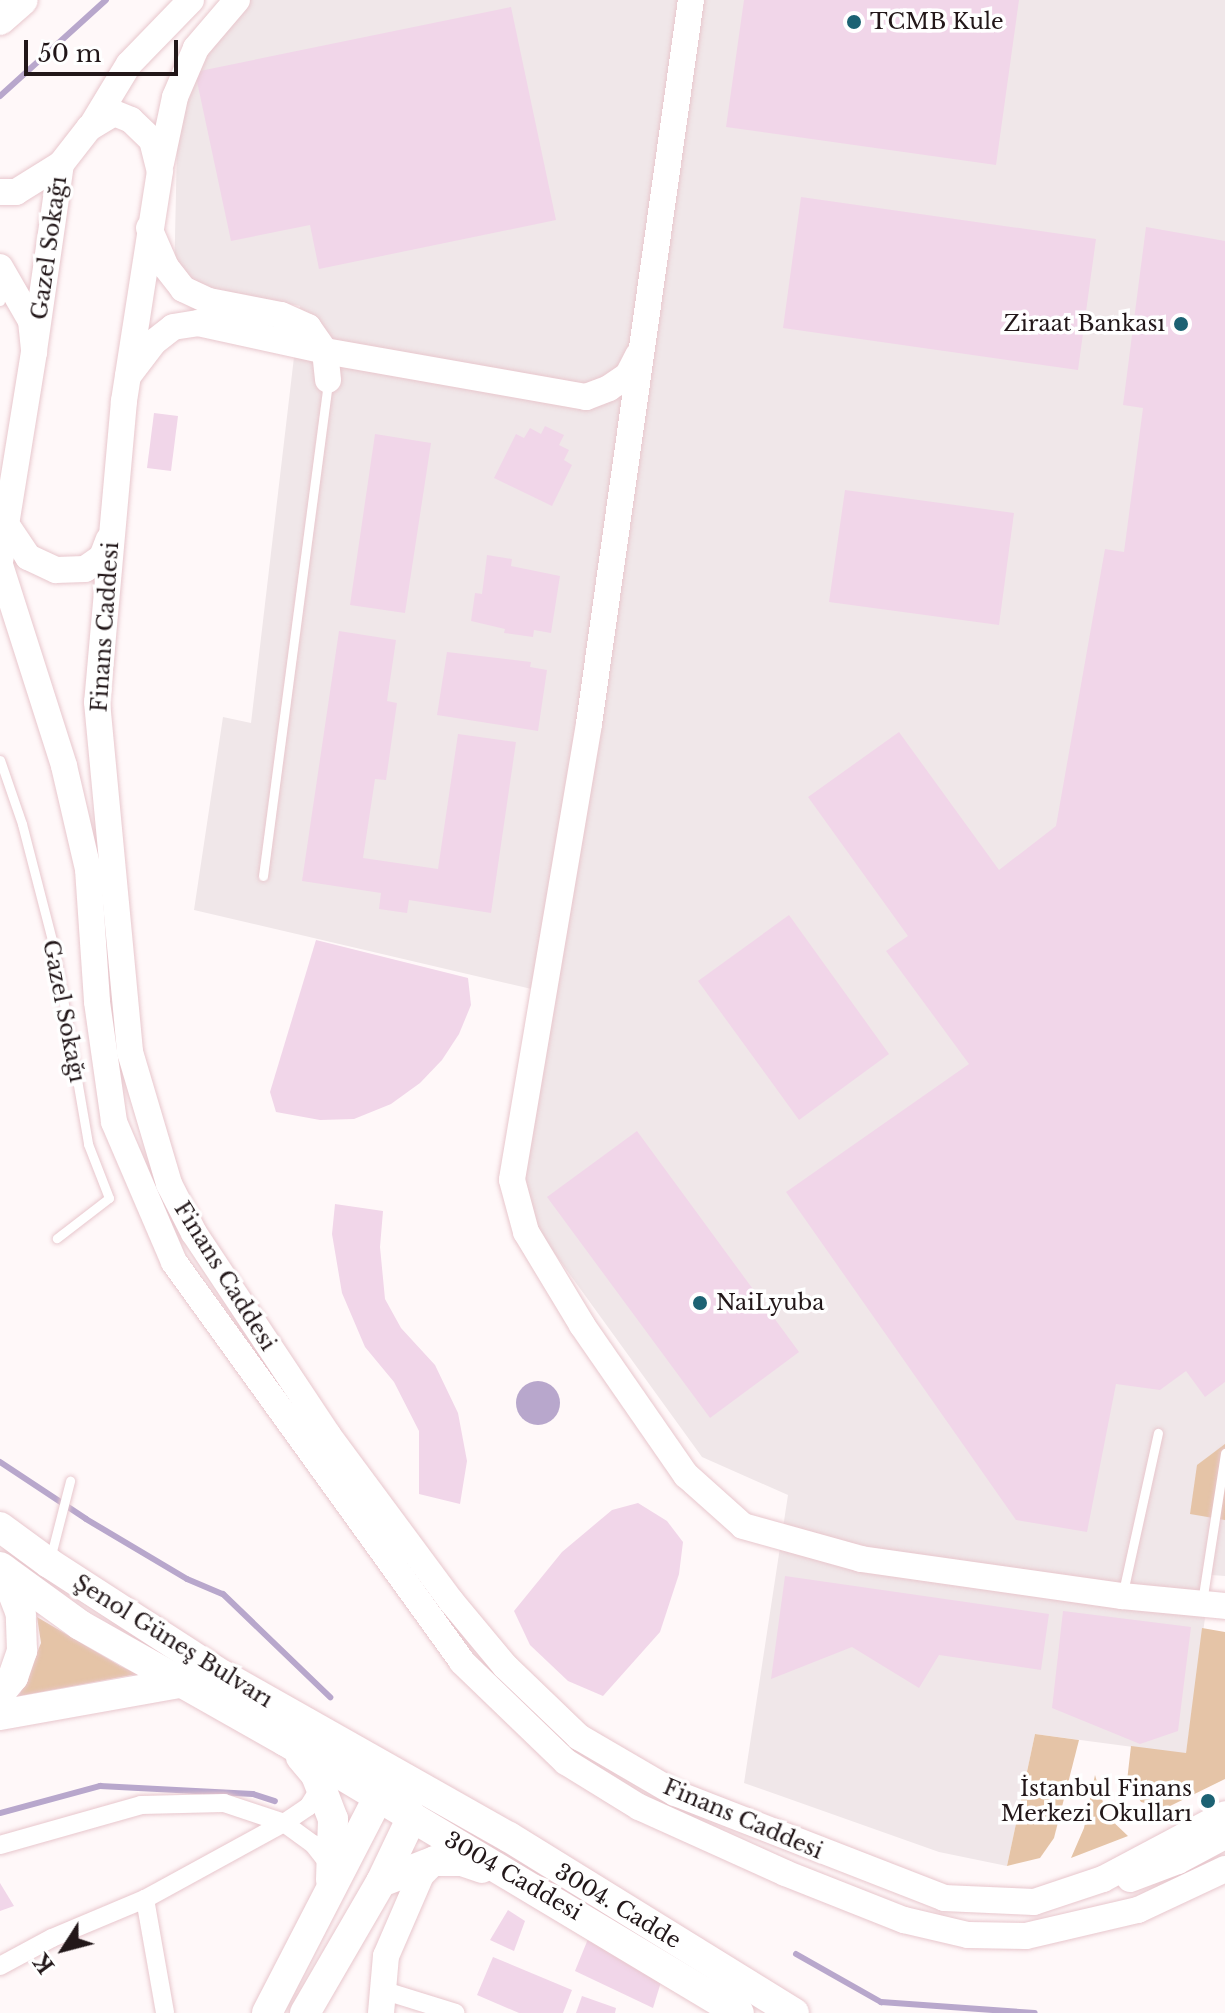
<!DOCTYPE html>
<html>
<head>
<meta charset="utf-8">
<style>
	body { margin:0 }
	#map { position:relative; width:1225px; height:2013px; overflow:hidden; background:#fff8f9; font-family:"Libre Baskerville",serif }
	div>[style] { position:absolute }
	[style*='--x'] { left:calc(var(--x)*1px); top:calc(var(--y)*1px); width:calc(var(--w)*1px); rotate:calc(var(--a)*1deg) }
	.built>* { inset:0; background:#f0e7e9 }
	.green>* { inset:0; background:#e5c4a7 }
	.water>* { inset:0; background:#b8a7cc }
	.round { border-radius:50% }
	.stream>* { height:6px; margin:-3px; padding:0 3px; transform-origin:3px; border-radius:3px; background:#b8a7cc }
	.building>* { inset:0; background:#f1d6e9 }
	.roads { filter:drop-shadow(0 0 2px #e8c7cd) drop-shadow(0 0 2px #e8c7cd) }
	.lane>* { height:9px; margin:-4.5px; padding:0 4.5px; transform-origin:4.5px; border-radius:4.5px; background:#fff }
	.street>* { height:18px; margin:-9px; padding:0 9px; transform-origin:9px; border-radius:9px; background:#fff }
	.secondary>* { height:26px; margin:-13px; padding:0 13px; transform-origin:13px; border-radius:13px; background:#fff }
	.primary>* { height:30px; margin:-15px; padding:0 15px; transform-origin:15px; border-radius:15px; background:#fff }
	.dots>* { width:22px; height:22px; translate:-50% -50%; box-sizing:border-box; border:4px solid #fff; border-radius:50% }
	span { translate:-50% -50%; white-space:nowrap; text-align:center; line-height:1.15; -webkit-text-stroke:7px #fff; paint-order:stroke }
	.poi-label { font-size:22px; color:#221719 }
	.left { translate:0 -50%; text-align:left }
	.right { translate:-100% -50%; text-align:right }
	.street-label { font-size:22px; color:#221719 }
	.north { position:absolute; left:24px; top:1909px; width:80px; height:80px; -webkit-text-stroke:6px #fff; paint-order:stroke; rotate:234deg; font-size:22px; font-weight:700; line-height:32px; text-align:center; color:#221719 }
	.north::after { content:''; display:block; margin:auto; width:28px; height:36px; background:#221719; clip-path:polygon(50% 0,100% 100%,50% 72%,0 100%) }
	.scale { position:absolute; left:24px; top:40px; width:154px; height:36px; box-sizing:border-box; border:4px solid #221719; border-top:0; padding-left:10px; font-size:24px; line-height:28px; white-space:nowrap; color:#221719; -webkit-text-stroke:6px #fff; paint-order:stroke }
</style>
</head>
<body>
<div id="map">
	<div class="built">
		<div style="clip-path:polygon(247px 0,1225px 0,1225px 1576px,1211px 1575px,1186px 1754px,1035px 1734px,1007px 1866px,939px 1852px,744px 1783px,788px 1495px,702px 1457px,542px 1236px,522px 1189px,549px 993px,194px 910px,223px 717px,251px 723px,300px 306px,174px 283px,178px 100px,215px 31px)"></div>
	</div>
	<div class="green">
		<div style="clip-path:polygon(1225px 1444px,1225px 1520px,1190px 1514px,1197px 1465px)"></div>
		<div style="clip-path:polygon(37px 1617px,120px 1666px,137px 1674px,19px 1696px,41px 1643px)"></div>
		<div style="clip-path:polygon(1202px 1628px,1225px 1632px,1225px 1779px,1166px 1808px,1141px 1802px,1127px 1781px,1131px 1746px,1186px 1753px)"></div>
		<div style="clip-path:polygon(1035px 1734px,1079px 1740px,1054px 1838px,1040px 1858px,1007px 1866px)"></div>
		<div style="clip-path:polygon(1095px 1775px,1107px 1816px,1128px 1836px,1071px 1858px,1084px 1828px)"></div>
	</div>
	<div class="water">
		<div class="round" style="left:516px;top:1381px;width:44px;height:44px"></div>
	</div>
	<div class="stream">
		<div style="--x:0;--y:96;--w:143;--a:-42.2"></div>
		<div style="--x:0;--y:1462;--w:103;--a:33.5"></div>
		<div style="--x:86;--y:1519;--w:117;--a:30.7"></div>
		<div style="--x:187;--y:1579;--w:39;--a:23"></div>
		<div style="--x:223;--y:1594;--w:149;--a:43.9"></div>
		<div style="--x:0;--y:1813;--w:104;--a:-15.1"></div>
		<div style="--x:100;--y:1786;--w:153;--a:3"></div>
		<div style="--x:253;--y:1794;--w:23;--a:18"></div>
		<div style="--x:796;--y:1954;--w:98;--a:29.5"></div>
		<div style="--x:881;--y:2002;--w:154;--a:4.1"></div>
	</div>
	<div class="building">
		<div style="clip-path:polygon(744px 0,1019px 0,996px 165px,726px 127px)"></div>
		<div style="clip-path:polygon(511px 7px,556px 220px,319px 269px,310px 225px,231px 241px,195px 72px)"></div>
		<div style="clip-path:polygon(801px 197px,1096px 239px,1078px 370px,783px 328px)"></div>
		<div style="clip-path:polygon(1146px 227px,1225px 241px,1225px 1382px,1205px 1397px,1186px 1371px,1160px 1390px,1116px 1384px,1087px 1532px,1016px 1520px,786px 1192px,969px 1064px,886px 951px,908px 936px,808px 797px,899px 732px,999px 870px,1056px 826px,1105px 549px,1124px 552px,1143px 408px,1123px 405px)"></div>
		<div style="clip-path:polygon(154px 413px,178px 416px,171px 471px,147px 468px)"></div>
		<div style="clip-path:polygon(545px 426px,564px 435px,559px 445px,569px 450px,564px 460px,572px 465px,552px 506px,494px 478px,516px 434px,524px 438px,530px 428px,541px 434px)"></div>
		<div style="clip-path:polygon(375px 434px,431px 443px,405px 613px,350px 605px)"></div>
		<div style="clip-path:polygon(845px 490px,1014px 513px,999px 625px,829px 602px)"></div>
		<div style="clip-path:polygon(487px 555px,512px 559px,511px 566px,560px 576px,551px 633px,534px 630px,533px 637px,504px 633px,505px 629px,471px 621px,475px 593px,482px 594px)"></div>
		<div style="clip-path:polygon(339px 631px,396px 640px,387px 701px,397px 703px,386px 780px,375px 779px,363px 858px,438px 869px,458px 734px,516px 742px,491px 913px,409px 900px,407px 913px,379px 909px,381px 893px,302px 881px)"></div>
		<div style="clip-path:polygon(447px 652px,531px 662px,530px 667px,547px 670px,538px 731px,437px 715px)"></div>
		<div style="clip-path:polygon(789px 915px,889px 1054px,799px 1120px,698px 981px)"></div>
		<div style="clip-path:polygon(316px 940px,468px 978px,471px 1005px,459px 1034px,442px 1060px,420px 1083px,391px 1104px,354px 1119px,320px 1120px,276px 1112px,270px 1092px)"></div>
		<div style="clip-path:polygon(637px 1131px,799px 1352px,710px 1418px,547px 1197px)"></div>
		<div style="clip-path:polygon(335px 1204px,383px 1211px,380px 1247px,385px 1299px,401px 1328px,435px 1365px,458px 1413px,467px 1461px,460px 1504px,419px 1494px,419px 1431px,394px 1382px,365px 1347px,342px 1293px,332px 1234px)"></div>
		<div style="clip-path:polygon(638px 1503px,667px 1521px,683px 1542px,679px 1574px,660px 1632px,603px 1696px,568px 1681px,530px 1645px,514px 1611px,562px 1552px,612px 1510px)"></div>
		<div style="clip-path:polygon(785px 1576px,1049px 1614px,1041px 1670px,939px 1655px,919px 1688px,852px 1647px,771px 1679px)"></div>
		<div style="clip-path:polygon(1063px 1611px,1191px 1627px,1178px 1731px,1140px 1744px,1052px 1708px)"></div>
		<div style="clip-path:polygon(0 1883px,14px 1906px,0 1911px)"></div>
		<div style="clip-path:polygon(508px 1910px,525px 1921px,514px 1951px,490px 1940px)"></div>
		<div style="clip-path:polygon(590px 1934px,661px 1982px,653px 2008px,575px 1971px)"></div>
		<div style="clip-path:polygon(493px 1957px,572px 1990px,563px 2013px,519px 2013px,477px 1995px)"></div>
		<div style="clip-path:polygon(582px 1996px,616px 2008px,615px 2013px,576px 2013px)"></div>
	</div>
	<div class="roads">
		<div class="lane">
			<div style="--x:0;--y:301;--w:18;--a:-84"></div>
			<div style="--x:0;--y:760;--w:68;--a:71"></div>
			<div style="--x:22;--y:824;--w:132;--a:75.5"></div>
			<div style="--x:55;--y:952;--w:195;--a:80.2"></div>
			<div style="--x:88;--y:1144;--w:58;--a:68.7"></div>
			<div style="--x:109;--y:1198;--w:66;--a:142.4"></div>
			<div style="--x:263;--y:876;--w:497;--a:-82.5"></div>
			<div style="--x:50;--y:1559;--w:81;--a:-75.6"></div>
			<div style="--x:1123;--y:1592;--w:163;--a:-77.6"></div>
			<div style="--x:1202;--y:1602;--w:151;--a:-81.2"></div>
		</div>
		<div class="street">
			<div style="--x:0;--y:1845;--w:147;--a:-15.8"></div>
			<div style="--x:141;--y:1805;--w:83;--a:-1.4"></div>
			<div style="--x:224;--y:1803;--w:63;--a:18.4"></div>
			<div style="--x:284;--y:1823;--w:36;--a:36"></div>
			<div style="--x:313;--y:1844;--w:28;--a:52"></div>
			<div style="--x:145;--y:1899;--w:116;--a:80"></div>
			<div style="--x:0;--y:1966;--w:59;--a:-28.3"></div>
			<div style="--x:52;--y:1938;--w:101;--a:-22.8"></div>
			<div style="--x:145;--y:1899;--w:158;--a:-28.7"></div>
			<div style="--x:284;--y:1823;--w:29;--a:-34"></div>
			<div style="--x:308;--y:1807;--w:15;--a:-58"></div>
			<div style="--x:316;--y:1794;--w:12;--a:-90"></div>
			<div style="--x:382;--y:1990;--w:77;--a:17.3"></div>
		</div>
		<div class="secondary">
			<div style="--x:691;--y:0;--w:731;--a:98.02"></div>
			<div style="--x:589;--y:724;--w:462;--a:99.6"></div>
			<div style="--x:512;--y:1180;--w:54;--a:74.9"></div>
			<div style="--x:526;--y:1232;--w:109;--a:58.9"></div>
			<div style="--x:582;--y:1325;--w:183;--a:55.3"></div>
			<div style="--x:686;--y:1475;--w:76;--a:41.8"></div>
			<div style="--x:743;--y:1526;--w:123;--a:15.6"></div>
			<div style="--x:861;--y:1559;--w:264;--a:8.1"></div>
			<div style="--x:1122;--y:1596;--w:103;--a:5.5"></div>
			<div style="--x:92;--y:125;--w:71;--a:-58.8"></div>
			<div style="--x:129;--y:64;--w:89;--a:-45.9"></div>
			<div style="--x:161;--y:163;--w:67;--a:-78"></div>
			<div style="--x:175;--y:97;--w:53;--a:-66.8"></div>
			<div style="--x:196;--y:48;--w:63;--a:-49.5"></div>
			<div style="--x:0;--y:192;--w:16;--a:0"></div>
			<div style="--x:16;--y:192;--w:53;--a:-31.9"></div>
			<div style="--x:149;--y:228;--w:43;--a:66.4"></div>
			<div style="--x:166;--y:267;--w:28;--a:52"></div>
			<div style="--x:183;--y:289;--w:29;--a:25"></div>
			<div style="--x:209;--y:301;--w:73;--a:11"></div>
			<div style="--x:281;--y:315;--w:30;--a:24"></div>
			<div style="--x:308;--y:327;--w:29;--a:55"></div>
			<div style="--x:325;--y:351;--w:29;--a:84"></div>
			<div style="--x:0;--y:267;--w:62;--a:60.1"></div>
			<div style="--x:31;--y:321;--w:31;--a:84"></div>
			<div style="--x:34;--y:352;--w:213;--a:99.2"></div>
			<div style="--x:34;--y:351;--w:189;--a:-81.8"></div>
			<div style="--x:61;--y:164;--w:46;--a:-52.1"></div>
			<div style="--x:89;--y:128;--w:29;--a:-31"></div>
			<div style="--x:114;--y:113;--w:18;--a:22"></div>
			<div style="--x:131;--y:120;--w:29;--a:44"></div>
			<div style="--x:152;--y:140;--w:32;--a:76"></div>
			<div style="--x:160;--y:171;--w:233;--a:98.9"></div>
			<div style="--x:124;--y:401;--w:302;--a:95.1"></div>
			<div style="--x:97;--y:702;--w:352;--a:84.6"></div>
			<div style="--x:130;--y:1052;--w:138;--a:73.5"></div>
			<div style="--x:169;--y:1184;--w:55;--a:63"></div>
			<div style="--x:194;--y:1233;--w:242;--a:56.4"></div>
			<div style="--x:328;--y:1435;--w:207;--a:53.5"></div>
			<div style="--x:451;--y:1601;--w:85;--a:50.3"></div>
			<div style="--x:505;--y:1666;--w:103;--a:43.8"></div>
			<div style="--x:579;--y:1737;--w:111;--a:30.3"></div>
			<div style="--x:675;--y:1793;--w:289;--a:21.3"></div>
			<div style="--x:944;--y:1898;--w:90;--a:2.5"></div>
			<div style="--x:1034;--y:1902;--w:73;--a:-18.4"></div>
			<div style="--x:1103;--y:1879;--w:138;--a:-28"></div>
			<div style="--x:128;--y:376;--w:43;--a:-52.6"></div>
			<div style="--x:154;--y:342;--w:24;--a:-38"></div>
			<div style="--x:173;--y:327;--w:25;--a:-9"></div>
			<div style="--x:198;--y:323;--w:130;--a:12.4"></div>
			<div style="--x:325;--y:351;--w:265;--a:10"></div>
			<div style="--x:586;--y:397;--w:25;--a:-21"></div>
			<div style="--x:609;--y:388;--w:23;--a:-34"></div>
			<div style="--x:628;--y:375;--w:22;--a:-63"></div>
			<div style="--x:6;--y:524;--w:40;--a:56"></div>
			<div style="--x:28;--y:557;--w:31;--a:25"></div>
			<div style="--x:56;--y:570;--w:29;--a:-2"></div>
			<div style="--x:85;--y:569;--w:21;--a:-35"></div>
			<div style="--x:102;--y:557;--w:19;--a:-69"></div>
			<div style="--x:0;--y:565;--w:211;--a:72.3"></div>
			<div style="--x:64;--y:766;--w:106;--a:76.9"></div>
			<div style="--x:88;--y:869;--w:133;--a:86.1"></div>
			<div style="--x:97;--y:1002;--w:121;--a:81.9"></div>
			<div style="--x:114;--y:1122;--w:152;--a:66.8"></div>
			<div style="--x:174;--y:1262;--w:493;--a:54.2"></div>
			<div style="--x:462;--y:1662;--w:144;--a:43.9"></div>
			<div style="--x:566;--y:1762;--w:86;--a:31.7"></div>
			<div style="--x:639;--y:1807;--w:160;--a:24.3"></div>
			<div style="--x:785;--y:1873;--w:128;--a:21.6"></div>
			<div style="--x:904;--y:1920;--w:66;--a:13.2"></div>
			<div style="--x:968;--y:1935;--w:58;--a:1"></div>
			<div style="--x:1026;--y:1936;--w:115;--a:-13.1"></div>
			<div style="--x:1138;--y:1910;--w:96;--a:-25.2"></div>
			<div style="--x:1130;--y:1879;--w:51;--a:-20.6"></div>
			<div style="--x:1178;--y:1861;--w:53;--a:-28"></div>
			<div style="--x:381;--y:2013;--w:57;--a:-85"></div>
			<div style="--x:386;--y:1956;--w:88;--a:-66.6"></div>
			<div style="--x:421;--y:1875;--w:20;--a:-45"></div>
		</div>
		<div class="primary">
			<div style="--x:0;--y:20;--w:30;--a:-41"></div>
			<div style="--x:0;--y:1527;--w:61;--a:36.3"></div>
			<div style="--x:49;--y:1563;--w:208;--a:32.9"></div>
			<div style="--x:224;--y:1676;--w:327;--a:29.5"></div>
			<div style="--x:509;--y:1837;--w:335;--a:31.7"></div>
			<div style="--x:0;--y:1567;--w:99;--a:35.9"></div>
			<div style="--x:80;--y:1625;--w:236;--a:29.5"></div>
			<div style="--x:285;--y:1741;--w:529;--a:30.93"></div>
			<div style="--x:0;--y:1693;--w:21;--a:-51"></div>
			<div style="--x:13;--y:1677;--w:28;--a:-71"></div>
			<div style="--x:22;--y:1651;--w:37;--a:-92"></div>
			<div style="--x:21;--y:1614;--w:47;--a:-111.1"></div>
			<div style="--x:0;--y:1715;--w:182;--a:-10.1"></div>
			<div style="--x:301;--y:1757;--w:23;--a:50"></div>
			<div style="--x:316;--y:1775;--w:47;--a:68.9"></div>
			<div style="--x:333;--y:1819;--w:61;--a:91.9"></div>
			<div style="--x:381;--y:1882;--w:58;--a:-21.3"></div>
			<div style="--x:435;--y:1861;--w:27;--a:0"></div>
			<div style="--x:462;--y:1861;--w:21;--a:19"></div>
			<div style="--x:267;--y:2013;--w:242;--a:-62.7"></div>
			<div style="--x:378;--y:1798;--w:18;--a:-9"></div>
			<div style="--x:305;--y:2013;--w:151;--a:-59.9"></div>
			<div style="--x:381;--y:1882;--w:72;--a:-64.5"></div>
			<div style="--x:412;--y:1817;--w:19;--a:-125"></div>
		</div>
	</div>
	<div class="dots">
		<div style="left:854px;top:22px;background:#1c6273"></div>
		<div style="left:1181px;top:324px;background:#1c6273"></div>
		<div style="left:700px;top:1303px;background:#1c6273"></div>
		<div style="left:1208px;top:1801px;background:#1c6273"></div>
	</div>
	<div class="poi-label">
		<span class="left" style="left:870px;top:22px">TCMB Kule</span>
		<span class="right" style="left:1165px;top:324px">Ziraat Bankası</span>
		<span class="left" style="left:716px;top:1303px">NaiLyuba</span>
		<span class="right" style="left:1192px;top:1801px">İstanbul Finans<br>Merkezi Okulları</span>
	</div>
	<div class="street-label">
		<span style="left:49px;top:248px;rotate:-82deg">Gazel Sokağı</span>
		<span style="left:105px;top:627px;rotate:-86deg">Finans Caddesi</span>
		<span style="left:64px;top:1011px;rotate:79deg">Gazel Sokağı</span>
		<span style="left:225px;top:1276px;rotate:58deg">Finans Caddesi</span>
		<span style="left:173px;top:1641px;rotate:32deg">Şenol Güneş Bulvarı</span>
		<span style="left:743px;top:1819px;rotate:23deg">Finans Caddesi</span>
		<span style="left:513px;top:1876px;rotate:30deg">3004 Caddesi</span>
		<span style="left:618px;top:1906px;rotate:31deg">3004. Cadde</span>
	</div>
	<div class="north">K</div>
	<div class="scale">50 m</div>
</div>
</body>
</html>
